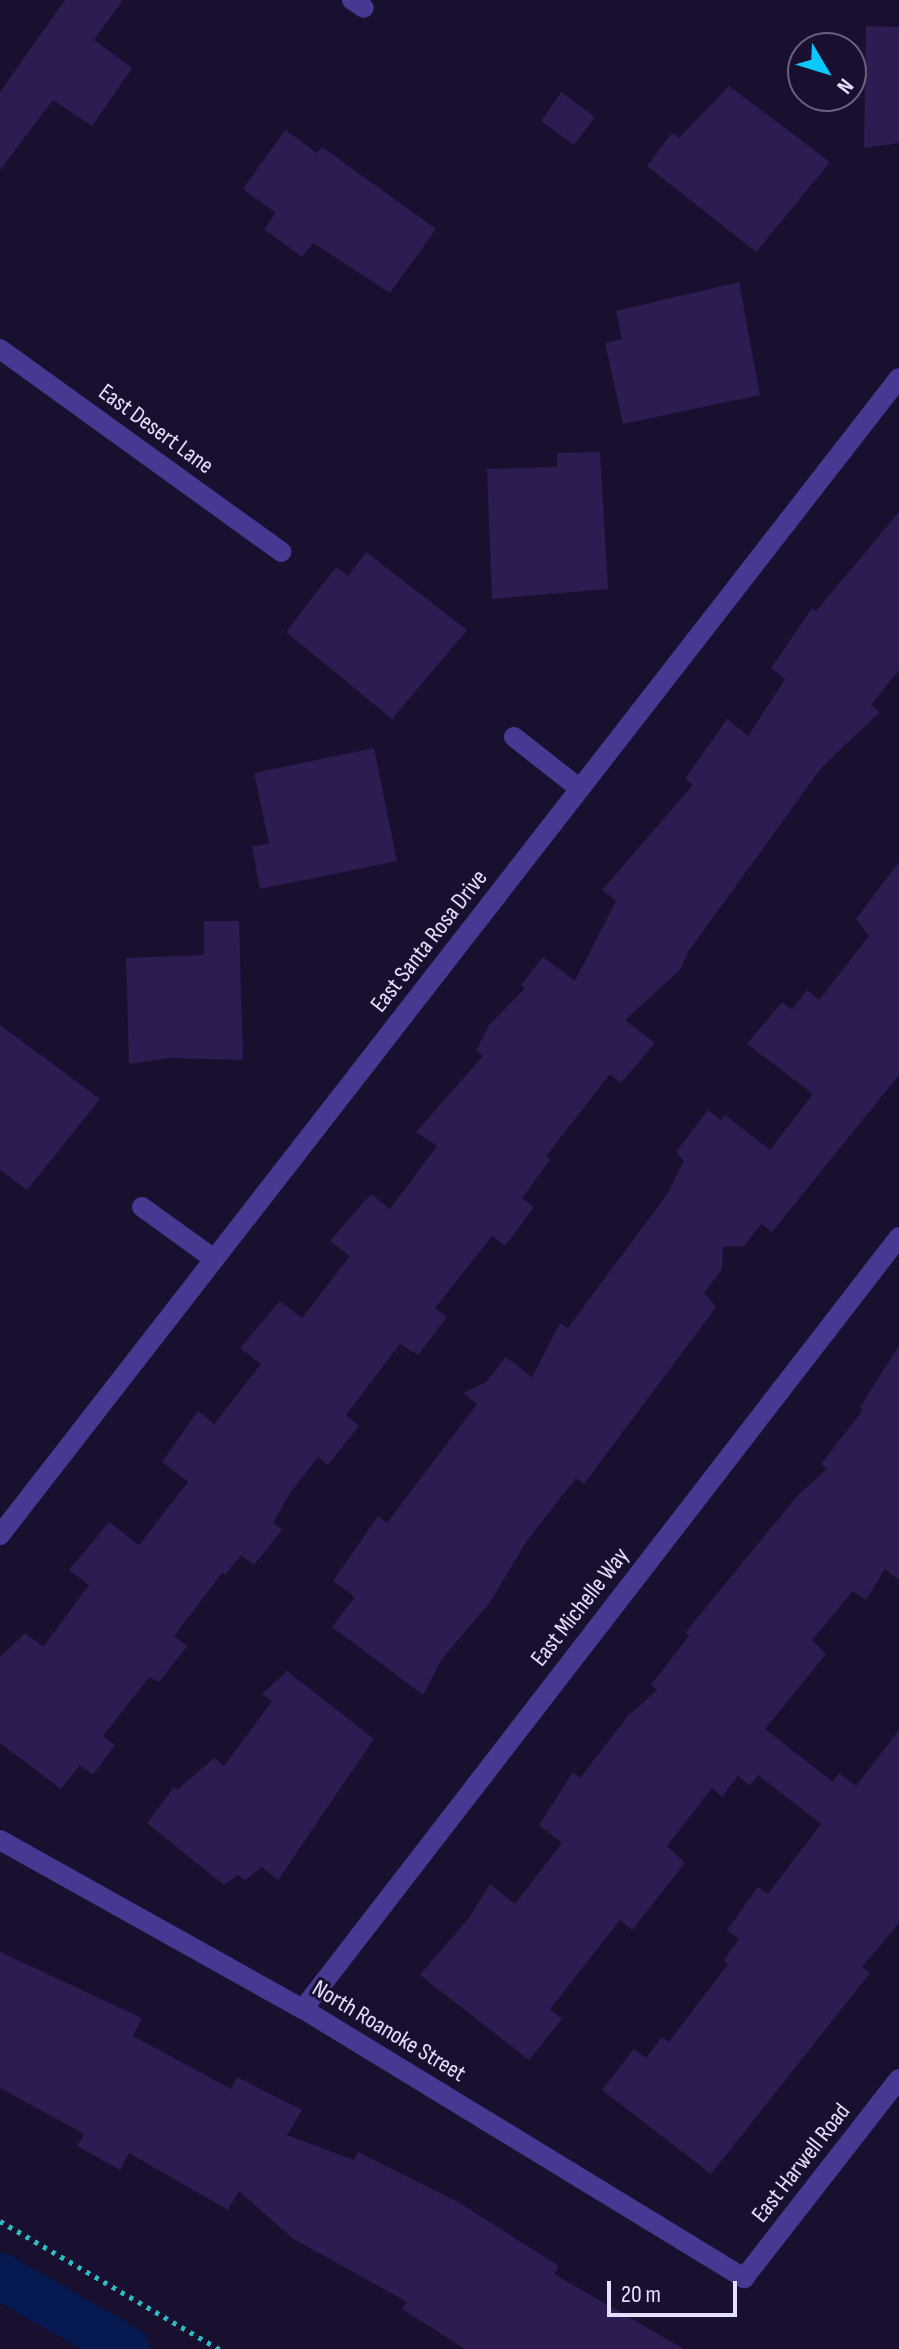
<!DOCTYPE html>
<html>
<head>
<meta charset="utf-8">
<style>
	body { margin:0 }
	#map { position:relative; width:899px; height:2349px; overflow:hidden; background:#19102f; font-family:"Sofia Sans Condensed",sans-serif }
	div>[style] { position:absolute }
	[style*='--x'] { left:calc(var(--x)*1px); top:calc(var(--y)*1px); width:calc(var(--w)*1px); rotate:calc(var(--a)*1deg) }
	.canal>* { height:46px; margin:-23px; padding:0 23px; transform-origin:23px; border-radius:23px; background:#071951 }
	.building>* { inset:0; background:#2d1b51 }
	.path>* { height:5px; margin-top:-2.5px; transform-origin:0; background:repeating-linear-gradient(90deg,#29bdc8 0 4px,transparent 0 10px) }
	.service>* { height:20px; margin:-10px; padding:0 10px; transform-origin:10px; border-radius:10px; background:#473891 }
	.minor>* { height:20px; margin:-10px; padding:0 10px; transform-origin:10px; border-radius:10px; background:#473891 }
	span { translate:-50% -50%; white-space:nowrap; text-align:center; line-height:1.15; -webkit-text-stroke:6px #19102f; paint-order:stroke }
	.street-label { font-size:24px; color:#e6deff }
	.north { position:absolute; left:787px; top:32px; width:80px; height:80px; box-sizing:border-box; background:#19102f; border:2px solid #6b6282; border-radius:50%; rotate:128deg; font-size:22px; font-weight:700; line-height:32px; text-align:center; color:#e6deff }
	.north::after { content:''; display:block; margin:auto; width:28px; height:36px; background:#0ac7ff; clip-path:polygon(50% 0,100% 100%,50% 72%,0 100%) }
	.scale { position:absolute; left:607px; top:2281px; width:130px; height:36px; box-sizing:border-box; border:4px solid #e6deff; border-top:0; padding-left:10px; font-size:24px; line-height:28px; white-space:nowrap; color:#e6deff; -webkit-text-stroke:6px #19102f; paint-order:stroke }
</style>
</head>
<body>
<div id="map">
	<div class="canal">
		<div style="--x:0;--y:2276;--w:146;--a:29.9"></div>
	</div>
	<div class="building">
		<div style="clip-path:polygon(65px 0,123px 0,94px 40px,132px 68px,92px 126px,53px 100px,0 170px,0 92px)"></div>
		<div style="clip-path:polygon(866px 26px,899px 27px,899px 143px,864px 148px)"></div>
		<div style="clip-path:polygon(729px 86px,830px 162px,756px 252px,647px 166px,672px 133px,679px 138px)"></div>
		<div style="clip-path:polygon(561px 92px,595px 117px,574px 145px,541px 121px)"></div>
		<div style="clip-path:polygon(285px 130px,317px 153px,322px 147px,436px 229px,390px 293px,313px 243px,302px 257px,264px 229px,276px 213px,243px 189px)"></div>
		<div style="clip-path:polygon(739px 282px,760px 395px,623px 424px,605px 343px,622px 339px,616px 311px)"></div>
		<div style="clip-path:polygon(600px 452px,608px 589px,492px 599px,487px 469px,557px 467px,557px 453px)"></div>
		<div style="clip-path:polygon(899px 512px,899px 670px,871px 705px,880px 712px,822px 767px,688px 952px,680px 970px,625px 1020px,655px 1043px,621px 1083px,610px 1074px,546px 1156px,550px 1160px,522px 1198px,534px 1207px,505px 1246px,492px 1236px,435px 1308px,447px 1317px,418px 1355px,400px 1344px,346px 1415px,359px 1426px,328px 1465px,318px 1457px,290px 1493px,273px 1523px,282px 1530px,254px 1565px,241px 1555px,225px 1575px,222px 1573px,174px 1636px,187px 1646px,159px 1682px,149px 1677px,103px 1736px,115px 1745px,93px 1775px,80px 1765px,61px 1789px,0 1743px,0 1657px,25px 1633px,43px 1647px,89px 1585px,69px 1570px,109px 1522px,139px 1545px,188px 1482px,162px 1462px,198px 1411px,214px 1424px,261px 1364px,240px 1348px,280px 1301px,302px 1318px,350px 1256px,330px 1241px,371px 1194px,390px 1209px,437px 1146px,416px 1132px,483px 1056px,476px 1051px,489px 1025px,525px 988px,521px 985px,543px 957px,575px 981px,616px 901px,602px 890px,693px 785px,685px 779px,727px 719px,748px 736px,785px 679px,771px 668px,812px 608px,816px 611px)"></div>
		<div style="clip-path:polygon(366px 552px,467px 630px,392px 719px,286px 632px,336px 567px,348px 576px)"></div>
		<div style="clip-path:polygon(374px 748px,397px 861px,260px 889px,252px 847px,269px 843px,254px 773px)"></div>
		<div style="clip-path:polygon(899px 862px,899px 1075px,772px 1232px,761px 1224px,744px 1246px,723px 1247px,722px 1269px,704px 1293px,716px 1307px,584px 1484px,576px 1478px,526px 1542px,491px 1601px,442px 1659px,423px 1695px,332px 1627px,355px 1597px,333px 1581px,378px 1516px,387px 1523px,477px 1404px,463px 1393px,486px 1382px,506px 1357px,532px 1377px,560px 1323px,568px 1328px,668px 1193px,684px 1161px,676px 1152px,708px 1110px,721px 1120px,725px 1115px,770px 1150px,813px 1094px,747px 1044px,782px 1002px,792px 1010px,807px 990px,819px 1000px,869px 936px,856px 919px)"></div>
		<div style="clip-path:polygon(204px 921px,239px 921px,243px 1060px,170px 1058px,129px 1064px,126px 958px,204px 955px)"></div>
		<div style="clip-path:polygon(0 1025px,100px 1099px,27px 1190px,0 1170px)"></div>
		<div style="clip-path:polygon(899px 1346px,899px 1580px,885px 1569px,866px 1600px,853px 1591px,812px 1640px,826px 1654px,765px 1729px,833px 1782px,839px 1773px,856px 1786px,899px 1730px,899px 1923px,862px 1967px,870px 1973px,711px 2174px,602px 2090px,634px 2049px,646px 2058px,662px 2037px,669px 2042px,728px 1964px,724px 1960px,739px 1939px,727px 1930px,758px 1887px,768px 1894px,821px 1824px,758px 1775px,750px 1786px,738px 1776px,722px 1797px,712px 1788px,667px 1846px,685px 1863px,632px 1930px,620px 1920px,550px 2009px,562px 2019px,529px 2060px,420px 1975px,469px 1918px,490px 1884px,515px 1904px,562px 1843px,539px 1825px,573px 1772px,580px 1778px,628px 1716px,657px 1690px,651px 1685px,689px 1636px,685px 1633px,798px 1495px,827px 1469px,821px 1464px,863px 1410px,860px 1407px)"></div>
		<div style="clip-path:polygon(287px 1671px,374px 1739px,278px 1880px,262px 1867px,245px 1880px,238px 1875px,224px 1885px,147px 1823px,174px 1787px,177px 1790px,214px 1758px,224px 1766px,272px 1701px,262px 1694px)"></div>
		<div style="clip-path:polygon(0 1952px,142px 2018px,133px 2036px,231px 2089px,237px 2077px,302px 2110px,287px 2135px,354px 2160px,358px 2152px,458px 2202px,559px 2266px,554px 2274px,684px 2349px,465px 2349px,402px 2309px,407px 2302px,292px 2238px,239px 2191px,228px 2210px,129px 2153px,120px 2170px,77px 2146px,84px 2134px,0 2088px)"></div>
	</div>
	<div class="path">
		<div style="--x:0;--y:2221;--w:254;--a:30.3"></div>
	</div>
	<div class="service">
		<div style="--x:352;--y:0;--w:14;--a:34"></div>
	</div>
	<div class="minor">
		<div style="--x:0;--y:349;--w:347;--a:35.8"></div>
		<div style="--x:514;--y:737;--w:84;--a:38.2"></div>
		<div style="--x:142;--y:1207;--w:89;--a:35.8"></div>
		<div style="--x:0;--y:1535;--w:1465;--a:-52.15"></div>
		<div style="--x:0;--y:1840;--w:347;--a:29.2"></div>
		<div style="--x:303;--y:2009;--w:517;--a:31.38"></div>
		<div style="--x:744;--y:2278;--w:252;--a:-52.1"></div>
		<div style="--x:303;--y:2009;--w:975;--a:-52.33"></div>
	</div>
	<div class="street-label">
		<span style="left:156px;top:429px;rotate:36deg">East Desert Lane</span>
		<span style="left:429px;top:941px;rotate:-52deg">East Santa Rosa Drive</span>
		<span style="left:580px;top:1607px;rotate:-52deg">East Michelle Way</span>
		<span style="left:389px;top:2031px;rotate:31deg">North Roanoke Street</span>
		<span style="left:801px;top:2163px;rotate:-52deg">East Harwell Road</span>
	</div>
	<div class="north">N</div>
	<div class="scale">20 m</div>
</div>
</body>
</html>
